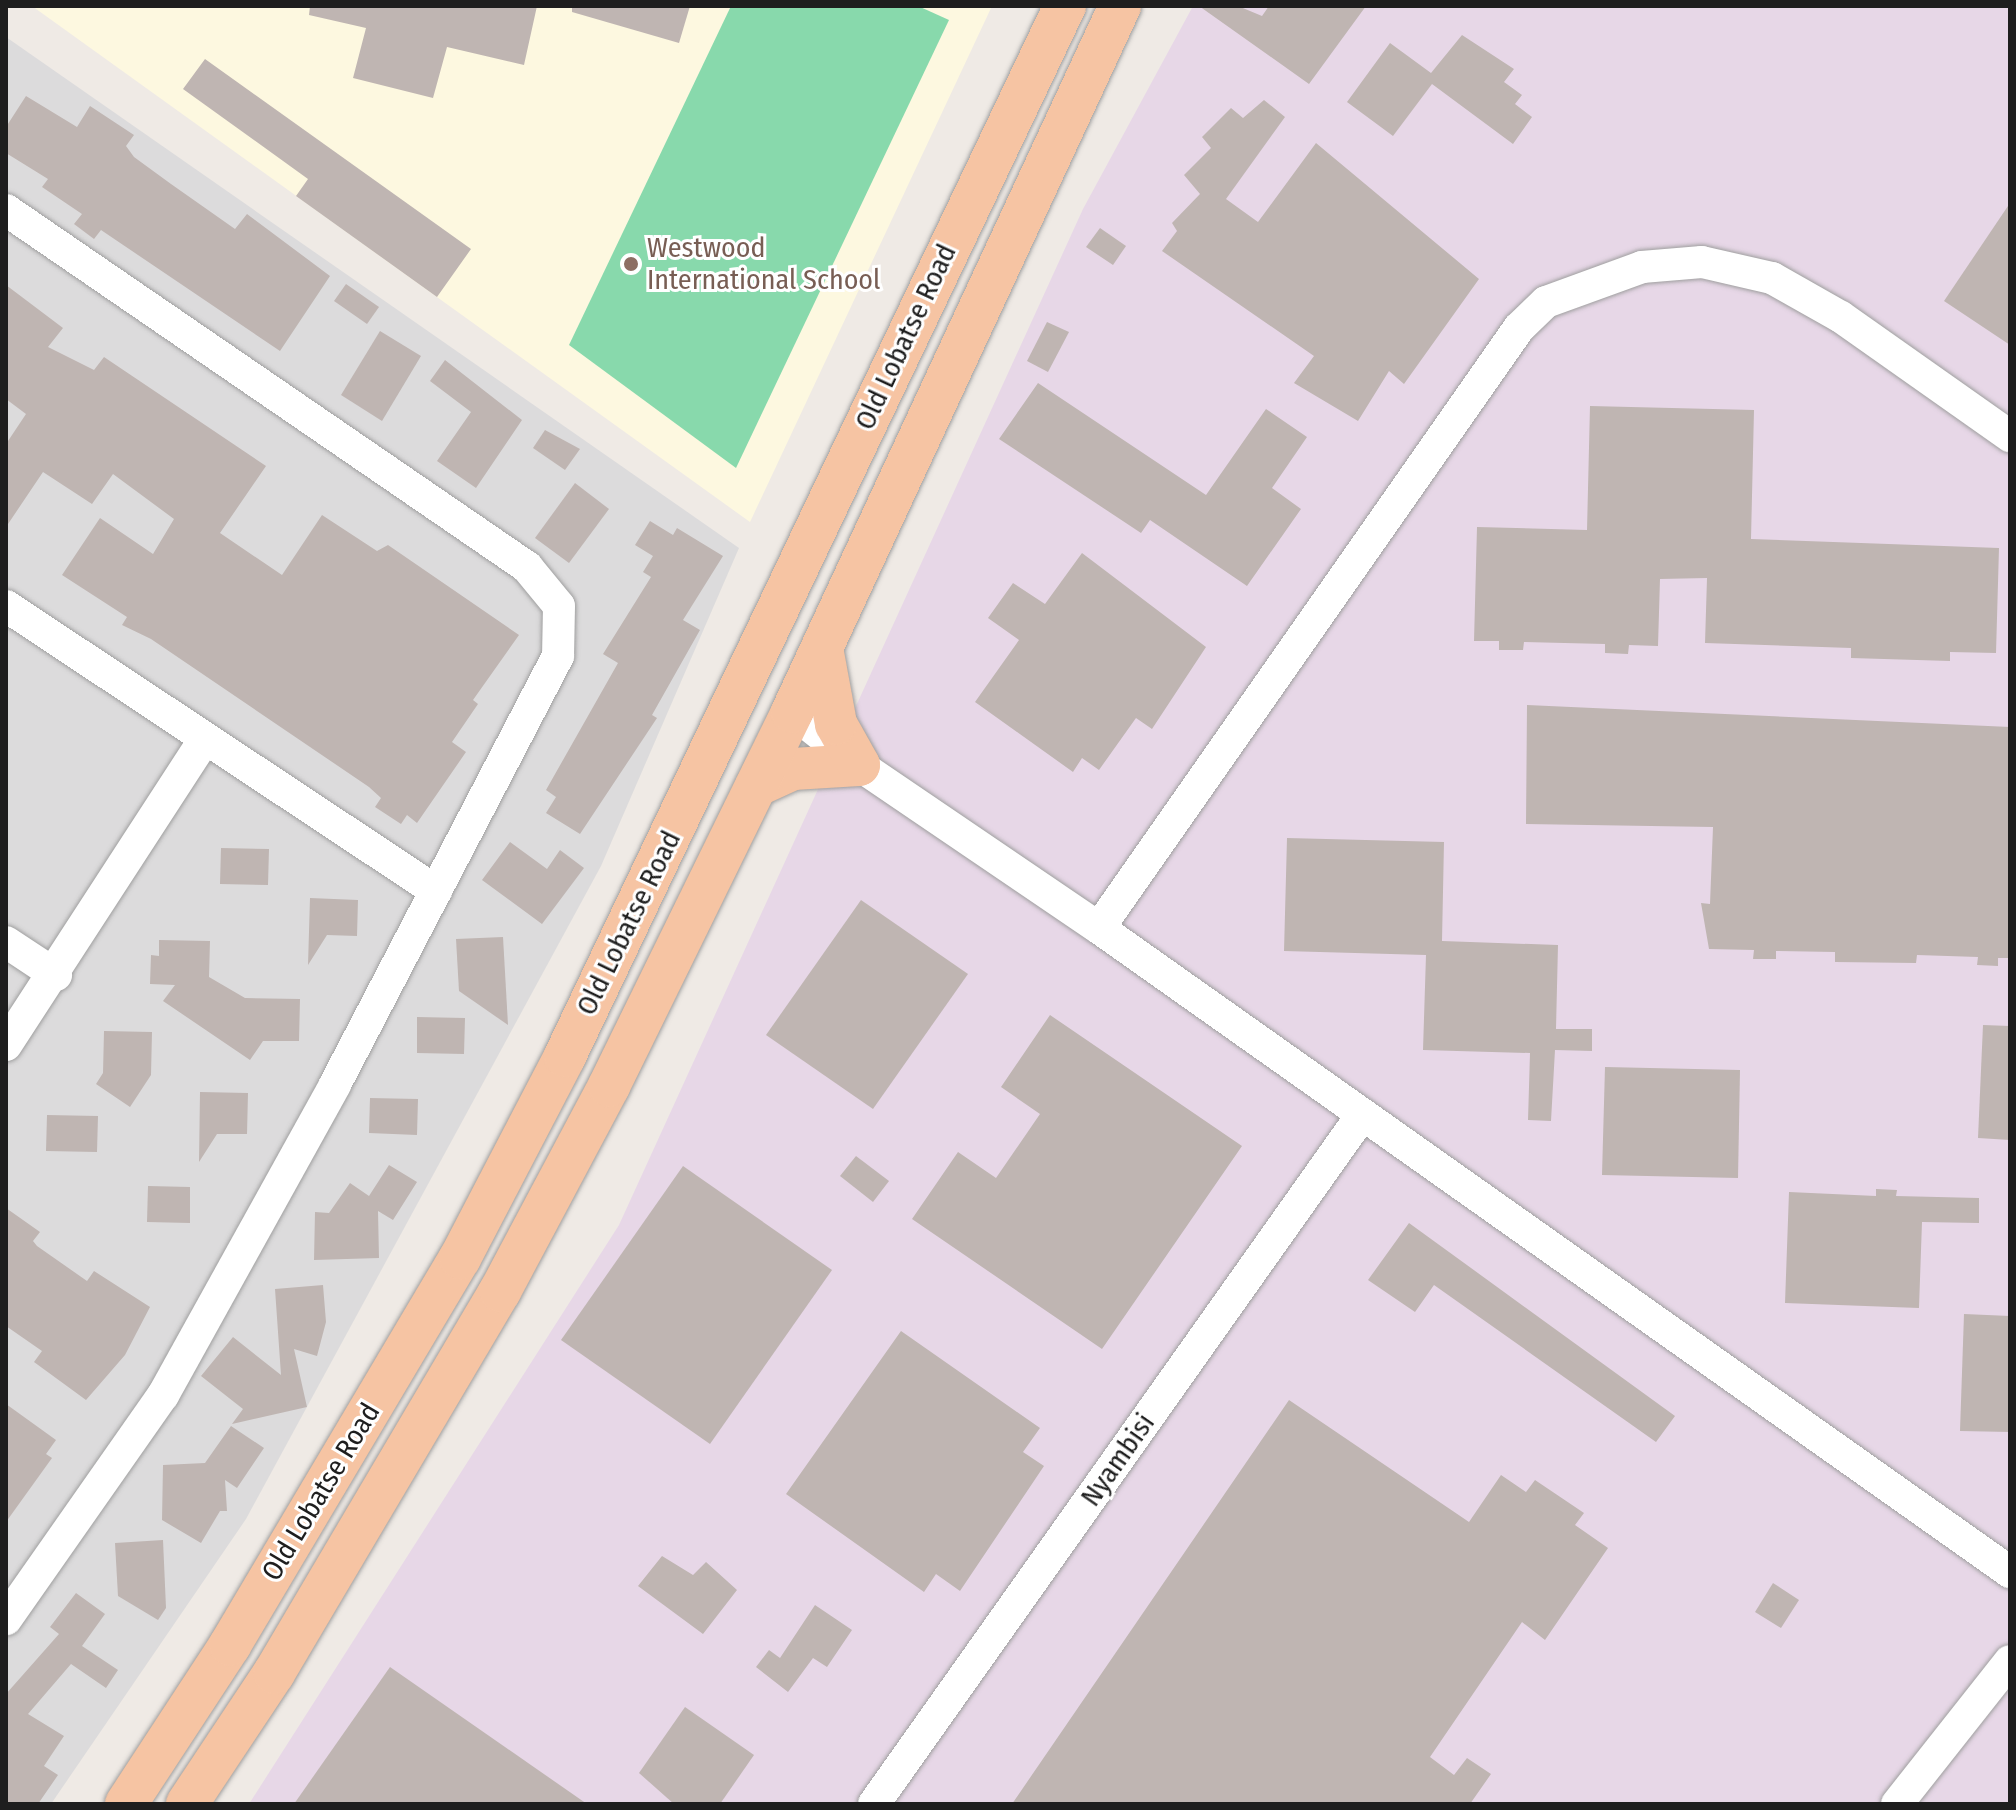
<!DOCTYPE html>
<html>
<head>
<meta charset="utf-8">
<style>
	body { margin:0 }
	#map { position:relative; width:2016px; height:1810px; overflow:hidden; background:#efeae5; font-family:"Fira Sans Condensed",sans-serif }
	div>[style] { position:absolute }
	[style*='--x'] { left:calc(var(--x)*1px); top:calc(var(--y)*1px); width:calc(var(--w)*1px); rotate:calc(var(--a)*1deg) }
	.residential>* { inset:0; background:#dcdbdc }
	.industrial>* { inset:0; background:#e7d7e7 }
	.education>* { inset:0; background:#fdf8e0 }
	.pitch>* { inset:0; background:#88d9ac }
	.building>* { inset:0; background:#bfb5b2 }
	.roads { filter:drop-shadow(0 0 2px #9f9f9f) drop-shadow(0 0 2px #9f9f9f) }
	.minor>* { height:32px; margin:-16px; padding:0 16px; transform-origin:16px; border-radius:16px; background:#fff }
	.major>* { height:42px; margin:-21px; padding:0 21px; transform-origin:21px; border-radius:21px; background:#f6c4a3 }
	.dots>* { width:22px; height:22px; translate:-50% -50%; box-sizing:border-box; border:4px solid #fff; border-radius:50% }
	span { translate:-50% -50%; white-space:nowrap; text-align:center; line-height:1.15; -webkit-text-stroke:6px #fff; paint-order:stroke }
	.education-label { font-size:28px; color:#785e54 }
	.left { translate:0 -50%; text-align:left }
	.street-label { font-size:28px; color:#1e1e1e }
	.frame { position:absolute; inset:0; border:8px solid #1e1e1e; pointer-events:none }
</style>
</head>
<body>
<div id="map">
	<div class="residential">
		<div style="clip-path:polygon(6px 37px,739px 548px,601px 866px,246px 1519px,51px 1804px,6px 1804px)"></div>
	</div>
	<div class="industrial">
		<div style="clip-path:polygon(1193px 6px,2010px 6px,2010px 1804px,249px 1804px,619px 1225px,1083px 209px)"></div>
	</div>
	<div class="education">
		<div style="clip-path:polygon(32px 6px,992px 6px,750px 522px)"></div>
	</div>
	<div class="pitch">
		<div style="clip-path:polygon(731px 6px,918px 6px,949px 20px,736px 468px,569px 345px)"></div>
	</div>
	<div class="building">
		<div style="clip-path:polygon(310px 6px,537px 6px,524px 65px,447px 47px,433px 98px,353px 78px,366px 28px,309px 15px)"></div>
		<div style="clip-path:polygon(572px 6px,690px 6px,679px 43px,572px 12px)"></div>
		<div style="clip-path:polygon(1199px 6px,1238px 6px,1262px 16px,1269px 6px,1366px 6px,1309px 84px)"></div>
		<div style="clip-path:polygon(1462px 35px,1514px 69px,1504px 82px,1522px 95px,1515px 104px,1532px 117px,1513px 144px,1432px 84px,1393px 136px,1347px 102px,1390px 43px,1431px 73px)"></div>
		<div style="clip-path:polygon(205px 59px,471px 249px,437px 297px,296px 196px,308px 179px,183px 89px)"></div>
		<div style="clip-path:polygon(26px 96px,77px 127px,90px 106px,134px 135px,126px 146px,134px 157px,171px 184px,235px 229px,247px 214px,330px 276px,280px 351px,101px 230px,94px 239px,74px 224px,82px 214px,42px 187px,48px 179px,6px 153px,6px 127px)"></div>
		<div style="clip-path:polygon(1264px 100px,1285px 117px,1226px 199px,1258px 222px,1316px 143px,1479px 279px,1404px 384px,1389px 371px,1358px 421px,1294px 383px,1314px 356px,1162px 251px,1177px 231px,1172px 223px,1200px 194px,1184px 175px,1211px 148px,1202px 137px,1231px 108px,1243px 118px)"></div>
		<div style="clip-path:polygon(2010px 203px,2010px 345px,1944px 301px)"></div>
		<div style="clip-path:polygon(1100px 228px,1126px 246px,1113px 265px,1086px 247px)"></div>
		<div style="clip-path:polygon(346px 284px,379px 307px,367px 324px,334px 301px)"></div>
		<div style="clip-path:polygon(6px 285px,63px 328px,48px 347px,94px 370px,104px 357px,266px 466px,220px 533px,282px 575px,322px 515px,377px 551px,388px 545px,519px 635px,473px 700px,478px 704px,452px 742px,466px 752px,417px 823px,407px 815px,401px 824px,375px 807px,381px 798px,369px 787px,151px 639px,122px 625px,127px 617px,62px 575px,100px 518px,153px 554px,174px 519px,113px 474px,92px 504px,43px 472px,6px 527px,6px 444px,26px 414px,6px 399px)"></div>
		<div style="clip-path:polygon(1047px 322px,1069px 332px,1048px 372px,1027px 361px)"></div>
		<div style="clip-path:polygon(380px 331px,421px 356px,382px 421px,341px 395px)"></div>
		<div style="clip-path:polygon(445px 360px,522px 420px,476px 488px,437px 461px,471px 412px,430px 381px)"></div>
		<div style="clip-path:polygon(1038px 383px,1206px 495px,1266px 409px,1307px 437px,1272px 488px,1301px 509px,1247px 586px,1150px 520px,1141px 533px,999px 439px)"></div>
		<div style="clip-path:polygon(1590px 406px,1754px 410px,1751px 539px,1999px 548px,1996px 653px,1950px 652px,1950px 661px,1851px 658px,1851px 648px,1705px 643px,1707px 578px,1660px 579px,1658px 646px,1629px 645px,1628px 654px,1605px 653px,1605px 644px,1524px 642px,1523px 650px,1499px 650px,1499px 641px,1474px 641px,1477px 527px,1587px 530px)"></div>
		<div style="clip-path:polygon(545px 430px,580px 449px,565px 470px,533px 448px)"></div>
		<div style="clip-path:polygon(575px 483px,609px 509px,569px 563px,535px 538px)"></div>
		<div style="clip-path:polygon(650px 521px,673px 535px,677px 528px,723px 556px,683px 620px,700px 630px,652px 715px,657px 718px,580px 834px,546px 813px,556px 797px,546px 790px,618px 663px,603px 654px,651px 577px,643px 572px,653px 556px,635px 545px)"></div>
		<div style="clip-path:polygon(1082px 553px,1206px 647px,1152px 729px,1136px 718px,1099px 770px,1082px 758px,1073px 772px,975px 702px,1019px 640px,988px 618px,1013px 583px,1045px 604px)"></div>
		<div style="clip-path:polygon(1527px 705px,2010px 727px,2010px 958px,1998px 958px,1998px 966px,1977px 965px,1978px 957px,1917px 955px,1916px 963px,1835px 962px,1835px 952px,1776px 951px,1776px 959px,1753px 959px,1754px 950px,1709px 949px,1701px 903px,1710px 904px,1713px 827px,1526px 824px)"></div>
		<div style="clip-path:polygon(1287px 838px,1444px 842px,1442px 941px,1558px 945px,1556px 1029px,1592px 1029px,1592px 1051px,1555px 1050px,1551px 1121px,1528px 1120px,1530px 1053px,1423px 1050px,1426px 955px,1284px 951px)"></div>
		<div style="clip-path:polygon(510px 842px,547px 869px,560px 850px,584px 868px,542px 924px,482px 880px)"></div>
		<div style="clip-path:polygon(221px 848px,269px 849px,268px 885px,220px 884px)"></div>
		<div style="clip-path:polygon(310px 898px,358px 900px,357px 936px,327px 935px,308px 965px)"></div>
		<div style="clip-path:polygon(861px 900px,968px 974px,873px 1109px,766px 1035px)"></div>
		<div style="clip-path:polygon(503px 937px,508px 1025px,459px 991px,456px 939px)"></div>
		<div style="clip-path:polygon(159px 940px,210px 941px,209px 977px,245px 998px,300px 999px,299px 1041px,263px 1041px,250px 1060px,163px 1001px,175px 985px,150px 984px,151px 955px,159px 956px)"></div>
		<div style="clip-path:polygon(1050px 1015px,1242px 1146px,1102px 1349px,912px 1219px,958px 1152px,996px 1178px,1040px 1114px,1001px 1087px)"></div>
		<div style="clip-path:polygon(417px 1017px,465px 1018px,464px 1054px,417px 1053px)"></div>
		<div style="clip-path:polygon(1983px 1025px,2010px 1026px,2010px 1140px,1978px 1138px)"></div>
		<div style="clip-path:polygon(104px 1031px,152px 1032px,151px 1075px,130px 1107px,96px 1084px,103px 1073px)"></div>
		<div style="clip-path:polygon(1605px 1067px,1740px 1070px,1738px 1178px,1602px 1175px)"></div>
		<div style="clip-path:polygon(200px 1092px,248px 1093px,247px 1134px,217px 1134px,199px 1162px)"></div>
		<div style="clip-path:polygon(370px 1098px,418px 1099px,417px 1135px,369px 1133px)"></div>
		<div style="clip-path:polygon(47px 1115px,98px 1116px,97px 1152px,46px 1151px)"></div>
		<div style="clip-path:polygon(856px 1156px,889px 1181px,873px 1202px,840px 1176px)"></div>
		<div style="clip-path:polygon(389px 1165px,417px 1182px,393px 1220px,378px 1211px,379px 1258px,314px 1260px,315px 1212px,329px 1213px,350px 1183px,369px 1196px)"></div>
		<div style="clip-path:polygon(683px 1166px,832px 1270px,710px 1444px,561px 1340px)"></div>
		<div style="clip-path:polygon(148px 1186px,190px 1187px,190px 1223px,147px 1222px)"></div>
		<div style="clip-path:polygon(1876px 1189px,1897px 1190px,1896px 1196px,1979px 1198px,1979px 1223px,1922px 1222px,1919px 1308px,1785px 1303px,1789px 1192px,1876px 1196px)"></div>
		<div style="clip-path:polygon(6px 1208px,40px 1232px,33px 1241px,37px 1246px,87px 1281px,94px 1271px,150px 1307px,125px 1355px,86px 1400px,34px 1362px,42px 1351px,6px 1326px)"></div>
		<div style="clip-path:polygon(1409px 1223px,1675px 1416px,1656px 1442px,1434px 1285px,1415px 1312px,1368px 1280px)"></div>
		<div style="clip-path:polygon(323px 1285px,326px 1322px,317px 1356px,294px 1349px,307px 1407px,232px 1424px,243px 1409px,201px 1376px,233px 1337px,281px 1375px,275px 1289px)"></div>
		<div style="clip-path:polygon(1964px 1314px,2010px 1316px,2010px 1432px,1960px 1431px)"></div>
		<div style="clip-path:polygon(901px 1331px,1040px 1428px,1023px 1452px,1044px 1466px,960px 1591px,936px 1574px,924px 1592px,786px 1494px)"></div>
		<div style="clip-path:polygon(1289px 1400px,1469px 1522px,1501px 1475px,1526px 1492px,1535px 1480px,1584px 1513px,1575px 1525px,1608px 1548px,1545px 1640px,1522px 1622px,1430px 1757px,1454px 1775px,1467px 1758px,1491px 1774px,1470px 1804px,1012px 1804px)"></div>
		<div style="clip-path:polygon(6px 1404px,56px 1440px,46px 1454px,52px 1458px,6px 1522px)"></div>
		<div style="clip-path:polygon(231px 1426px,264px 1448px,237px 1488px,225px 1480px,227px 1511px,220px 1511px,201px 1543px,162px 1520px,163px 1465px,205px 1463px)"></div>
		<div style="clip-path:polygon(163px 1540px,166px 1608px,158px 1620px,118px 1596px,115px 1543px)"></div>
		<div style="clip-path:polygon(662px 1556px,693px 1575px,706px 1562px,737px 1590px,703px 1634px,638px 1586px)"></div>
		<div style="clip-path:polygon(1773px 1583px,1799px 1600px,1781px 1628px,1755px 1612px)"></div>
		<div style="clip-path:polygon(76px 1593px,105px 1614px,82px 1646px,118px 1670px,106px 1688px,71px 1664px,28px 1714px,64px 1736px,44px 1766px,58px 1775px,38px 1804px,6px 1804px,6px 1694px,59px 1634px,50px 1627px)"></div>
		<div style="clip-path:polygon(815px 1605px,852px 1630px,827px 1667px,813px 1658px,788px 1692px,756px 1667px,769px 1650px,780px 1658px)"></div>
		<div style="clip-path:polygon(390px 1667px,587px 1804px,294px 1804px)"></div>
		<div style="clip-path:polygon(685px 1707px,754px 1755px,720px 1804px,674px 1804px,639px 1773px)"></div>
	</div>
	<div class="roads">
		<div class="minor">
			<div style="--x:6;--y:210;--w:632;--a:34.42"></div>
			<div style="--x:527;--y:567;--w:50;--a:50.6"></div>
			<div style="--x:559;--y:606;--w:50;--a:91.1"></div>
			<div style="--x:558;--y:656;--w:483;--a:117.5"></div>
			<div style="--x:335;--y:1085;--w:355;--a:119"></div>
			<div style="--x:163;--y:1395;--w:274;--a:125"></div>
			<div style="--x:6;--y:606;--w:516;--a:33.54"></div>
			<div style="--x:792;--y:712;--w:85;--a:38.3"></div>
			<div style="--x:859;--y:765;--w:290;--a:34.2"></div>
			<div style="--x:1099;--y:928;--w:1116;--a:35.26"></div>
			<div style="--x:1099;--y:928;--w:732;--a:-55.01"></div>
			<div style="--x:1519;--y:328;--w:37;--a:-44"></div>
			<div style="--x:1546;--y:302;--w:102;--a:-20"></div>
			<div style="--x:1642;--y:267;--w:60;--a:-4.8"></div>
			<div style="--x:1702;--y:262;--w:72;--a:12.9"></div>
			<div style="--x:1772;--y:278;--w:79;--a:29.5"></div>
			<div style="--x:1841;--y:317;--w:207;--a:35.2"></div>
			<div style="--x:6;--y:942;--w:60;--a:33.4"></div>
			<div style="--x:6;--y:1045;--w:364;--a:-57"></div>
			<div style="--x:874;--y:1804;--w:844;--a:-54.69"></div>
			<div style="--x:1897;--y:1804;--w:182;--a:-51.7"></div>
		</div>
		<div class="major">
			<div style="--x:756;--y:786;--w:41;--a:-24.7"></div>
			<div style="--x:793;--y:769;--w:66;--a:-3.5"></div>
			<div style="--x:859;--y:765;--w:47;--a:-119.3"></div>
			<div style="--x:836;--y:724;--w:77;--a:-100.4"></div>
			<div style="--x:126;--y:1804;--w:190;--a:-56.8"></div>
			<div style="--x:230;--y:1645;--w:450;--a:-59.3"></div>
			<div style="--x:460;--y:1258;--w:228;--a:-62.5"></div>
			<div style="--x:565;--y:1056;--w:1163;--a:-64.54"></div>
			<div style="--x:187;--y:1804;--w:157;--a:-56.4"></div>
			<div style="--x:274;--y:1673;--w:444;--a:-59.4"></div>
			<div style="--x:500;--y:1291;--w:232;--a:-62"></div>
			<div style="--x:609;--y:1086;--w:416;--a:-63.9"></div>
			<div style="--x:792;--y:712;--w:778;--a:-65.08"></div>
		</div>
	</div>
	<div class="dots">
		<div style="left:631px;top:264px;background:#8d6e63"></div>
	</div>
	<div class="education-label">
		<span class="left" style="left:647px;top:264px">Westwood<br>International School</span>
	</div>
	<div class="street-label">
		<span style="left:906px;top:337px;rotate:-65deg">Old Lobatse Road</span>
		<span style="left:629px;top:923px;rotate:-64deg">Old Lobatse Road</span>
		<span style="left:1118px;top:1460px;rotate:-55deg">Nyambisi</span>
		<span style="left:321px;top:1492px;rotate:-59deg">Old Lobatse Road</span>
	</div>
	<div class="frame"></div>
</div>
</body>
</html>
